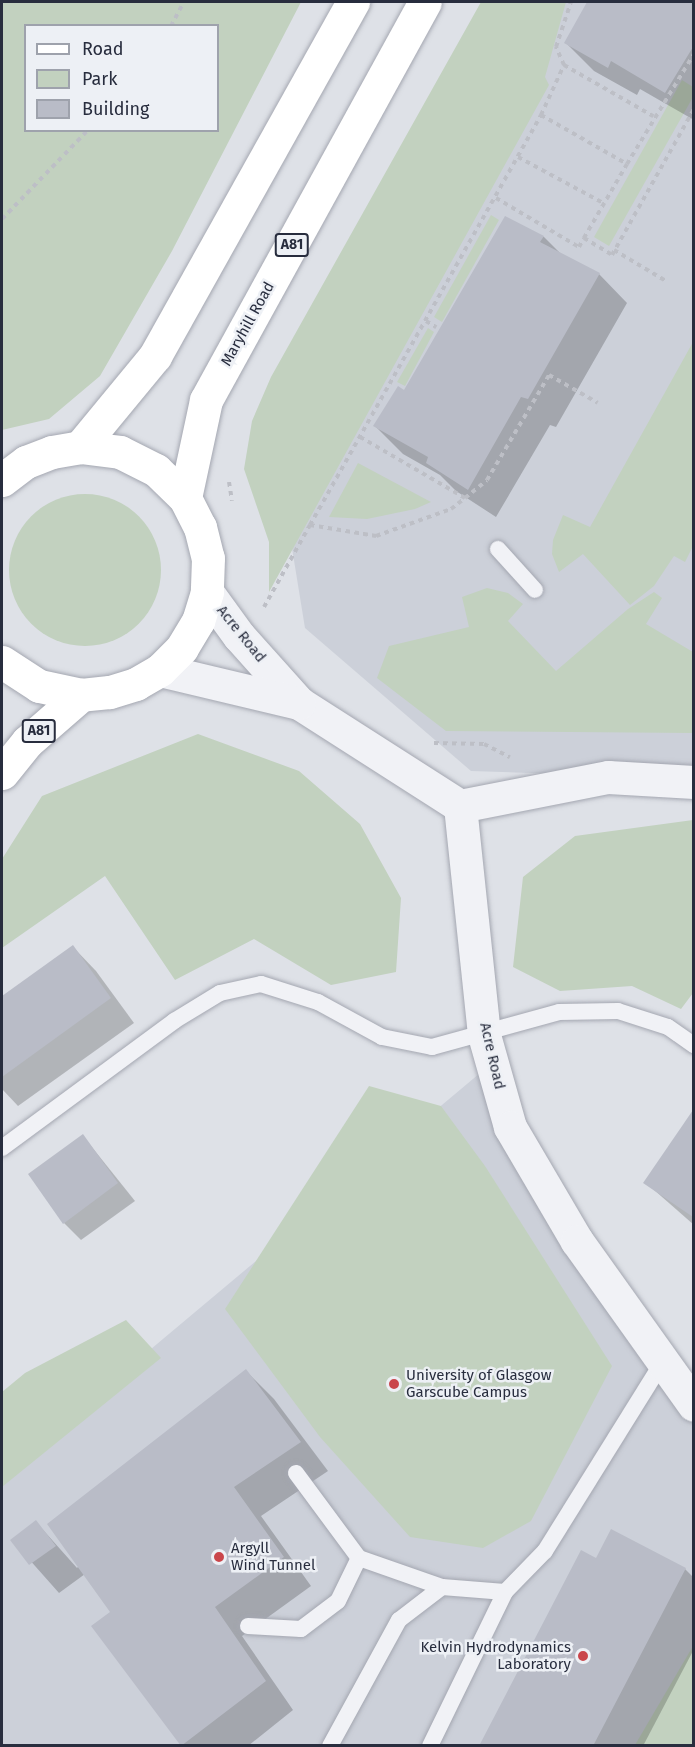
<!DOCTYPE html>
<html>
<head>
<meta charset="utf-8">
<style>
	body { margin:0 }
	#map { position:relative; width:695px; height:1747px; overflow:hidden; background:#dee1e7; font-family:"Fira Sans",sans-serif }
	div>[style] { position:absolute }
	[style*='--x'] { left:calc(var(--x)*1px); top:calc(var(--y)*1px); width:calc(var(--w)*1px); rotate:calc(var(--a)*1deg) }
	.built>* { inset:0; background:#ccd0d9 }
	.green>* { inset:0; background:#c2d1bf }
	.round { border-radius:50% }
	.shadow>* { inset:0; background:#0003 }
	.building>* { inset:0; background:#b9bcc7 }
	.path>* { height:4px; margin-top:-2px; transform-origin:0; background:repeating-linear-gradient(90deg,#bdbfc6 0 4.5px,transparent 0 9px) }
	.roads { filter:drop-shadow(0 0 2px #a4a7b1) drop-shadow(0 0 2px #a4a7b1) }
	.service>* { height:16px; margin:-8px; padding:0 8px; transform-origin:8px; border-radius:8px; background:#f1f2f6 }
	.minor>* { height:33px; margin:-16.5px; padding:0 16.5px; transform-origin:16.5px; border-radius:16.5px; background:#f1f2f6 }
	.primary>* { height:33px; margin:-16.5px; padding:0 16.5px; transform-origin:16.5px; border-radius:16.5px; background:#fff }
	.dots>* { width:16px; height:16px; translate:-50% -50%; box-sizing:border-box; border:3px solid #edf0f5; border-radius:50% }
	span { translate:-50% -50%; white-space:nowrap; text-align:center; line-height:1.15; -webkit-text-stroke:5px #edf0f5; paint-order:stroke }
	.shield-label span { padding:2px 4px; background:#edf0f5; border:2px solid; border-radius:4px; -webkit-text-stroke-width:0 }
	.shield-label { font-size:14px; color:#282d3e; font-weight:700 }
	.street-label { font-size:15px; color:#282d3e }
	.poi-label { font-size:15px; color:#282d3e }
	.left { translate:0 -50%; text-align:left }
	.right { translate:-100% -50%; text-align:right }
	.frame { position:absolute; inset:0; border:3px solid #282d3e; pointer-events:none }
	.legend { position:absolute; left:24px; top:24px; width:195px; height:108px; box-sizing:border-box; background:#edf0f5; border:2px solid #9ea2ac; margin:0; padding:8px 10px; list-style:none; font-size:18px; color:#282d3e }
	.legend li { display:flex; align-items:center; gap:12px; height:30px }
	.legend b { width:30px; border:2px solid #9ea2ac }
</style>
</head>
<body>
<div id="map">
	<div class="built">
		<div style="clip-path:polygon(524px 2px,693px 2px,693px 778px,471px 771px,305px 628px,272px 425px)"></div>
		<div style="clip-path:polygon(492px 1063px,510px 1127px,693px 1405px,693px 1653px,638px 1745px,2px 1746px,2px 1474px)"></div>
	</div>
	<div class="green">
		<div style="clip-path:polygon(evenodd,2px 2px,301px 2px,172px 251px,100px 376px,49px 419px,2px 430px,2px 2px,26px 26px,218px 26px,218px 130px,26px 130px,26px 26px)"></div>
		<div style="clip-path:polygon(481px 2px,566px 2px,545px 77px,549px 85px,269px 592px,269px 542px,244px 469px,252px 421px,271px 377px)"></div>
		<div style="clip-path:polygon(682px 80px,693px 87px,693px 97px,609px 246px,594px 237px)"></div>
		<div style="clip-path:polygon(491px 215px,499px 220px,442px 322px,434px 317px)"></div>
		<div style="clip-path:polygon(428px 328px,434px 332px,405px 386px,397px 382px)"></div>
		<div style="clip-path:polygon(693px 342px,693px 546px,685px 562px,674px 556px,654px 586px,630px 605px,583px 554px,559px 572px,552px 554px,553px 540px,563px 515px,590px 527px)"></div>
		<div style="clip-path:polygon(358px 463px,431px 502px,415px 509px,367px 519px,329px 517px)"></div>
		<div class="round" style="left:9px;top:494px;width:152px;height:152px"></div>
		<div style="clip-path:polygon(487px 588px,508px 593px,523px 604px,508px 621px,556px 671px,628px 609px,654px 592px,662px 598px,646px 624px,693px 652px,693px 733px,446px 731px,377px 678px,389px 646px,469px 627px,462px 597px)"></div>
		<div style="clip-path:polygon(198px 734px,299px 771px,360px 824px,401px 898px,396px 972px,331px 985px,254px 939px,175px 980px,105px 876px,2px 948px,2px 859px,42px 796px)"></div>
		<div style="clip-path:polygon(693px 820px,693px 993px,681px 1009px,632px 986px,560px 991px,513px 967px,523px 877px,575px 836px)"></div>
		<div style="clip-path:polygon(369px 1086px,441px 1106px,485px 1166px,612px 1366px,531px 1521px,483px 1548px,410px 1537px,320px 1437px,225px 1309px)"></div>
		<div style="clip-path:polygon(126px 1320px,161px 1358px,2px 1487px,2px 1392px,25px 1373px)"></div>
		<div style="clip-path:polygon(693px 1646px,693px 1745px,635px 1745px)"></div>
	</div>
	<div class="shadow">
		<div style="clip-path:polygon(589px 2px,694px 2px,694px 120px,640px 89px,637px 95px,594px 71px,566px 43px)"></div>
		<div style="clip-path:polygon(505px 218px,544px 237px,561px 254px,599px 274px,627px 303px,556px 427px,550px 425px,496px 517px,456px 491px,440px 475px,403px 454px,375px 426px,404px 392px)"></div>
		<div style="clip-path:polygon(73px 947px,96px 971px,134px 1023px,18px 1106px,2px 1089px,2px 998px)"></div>
		<div style="clip-path:polygon(679px 1134px,694px 1144px,694px 1225px,645px 1182px)"></div>
		<div style="clip-path:polygon(83px 1136px,135px 1201px,81px 1240px,64px 1223px)"></div>
		<div style="clip-path:polygon(246px 1371px,274px 1399px,328px 1471px,261px 1516px,311px 1586px,242px 1636px,293px 1710px,248px 1746px,183px 1746px,94px 1626px,112px 1612px,85px 1574px,59px 1593px,12px 1540px,36px 1522px,77px 1568px)"></div>
		<div style="clip-path:polygon(597px 1560px,685px 1569px,694px 1578px,694px 1649px,643px 1746px,481px 1746px)"></div>
	</div>
	<div class="building">
		<div style="clip-path:polygon(587px 2px,693px 2px,693px 47px,665px 93px,611px 61px,608px 68px,564px 43px)"></div>
		<div style="clip-path:polygon(505px 216px,544px 236px,540px 242px,600px 273px,528px 399px,521px 397px,468px 490px,426px 463px,428px 457px,373px 426px,398px 386px,404px 390px)"></div>
		<div style="clip-path:polygon(73px 945px,111px 998px,2px 1077px,2px 996px)"></div>
		<div style="clip-path:polygon(693px 1110px,693px 1217px,643px 1183px)"></div>
		<div style="clip-path:polygon(83px 1134px,118px 1183px,63px 1224px,28px 1174px)"></div>
		<div style="clip-path:polygon(246px 1369px,301px 1442px,234px 1487px,284px 1557px,215px 1607px,266px 1681px,181px 1746px,91px 1626px,110px 1612px,47px 1524px)"></div>
		<div style="clip-path:polygon(36px 1520px,56px 1546px,29px 1565px,10px 1540px)"></div>
		<div style="clip-path:polygon(611px 1529px,686px 1568px,593px 1746px,479px 1746px,581px 1550px,596px 1558px)"></div>
	</div>
	<div class="path">
		<div style="--x:171;--y:26;--w:27;--a:-62"></div>
		<div style="--x:564;--y:65;--w:103;--a:29.8"></div>
		<div style="--x:541;--y:115;--w:99;--a:29.7"></div>
		<div style="--x:627;--y:164;--w:86;--a:120.2"></div>
		<div style="--x:584;--y:238;--w:33;--a:31"></div>
		<div style="--x:612;--y:255;--w:167;--a:-60.7"></div>
		<div style="--x:518;--y:157;--w:99;--a:28.4"></div>
		<div style="--x:627;--y:164;--w:129;--a:-58.7"></div>
		<div style="--x:496;--y:198;--w:96;--a:30.6"></div>
		<div style="--x:579;--y:247;--w:10;--a:-61"></div>
		<div style="--x:2;--y:219;--w:124;--a:-46"></div>
		<div style="--x:614;--y:250;--w:61;--a:30.8"></div>
		<div style="--x:426;--y:321;--w:12;--a:31"></div>
		<div style="--x:229;--y:482;--w:19;--a:81"></div>
		<div style="--x:465;--y:498;--w:28;--a:-39"></div>
		<div style="--x:487;--y:480;--w:122;--a:-59.4"></div>
		<div style="--x:549;--y:375;--w:56;--a:29.7"></div>
		<div style="--x:310;--y:525;--w:471;--a:-60.6"></div>
		<div style="--x:541;--y:115;--w:55;--a:-65.3"></div>
		<div style="--x:564;--y:65;--w:20;--a:-114"></div>
		<div style="--x:556;--y:47;--w:47;--a:-71.6"></div>
		<div style="--x:264;--y:607;--w:94;--a:-60.7"></div>
		<div style="--x:310;--y:525;--w:67;--a:9.5"></div>
		<div style="--x:376;--y:536;--w:80;--a:-19.8"></div>
		<div style="--x:451;--y:509;--w:18;--a:-38"></div>
		<div style="--x:465;--y:498;--w:121;--a:-149.8"></div>
		<div style="--x:434;--y:743;--w:50;--a:1.1"></div>
		<div style="--x:484;--y:744;--w:29;--a:27"></div>
	</div>
	<div class="roads">
		<div class="service">
			<div style="--x:498;--y:549;--w:55;--a:47.9"></div>
			<div style="--x:2;--y:1148;--w:214;--a:-36.4"></div>
			<div style="--x:174;--y:1021;--w:54;--a:-31.3"></div>
			<div style="--x:220;--y:993;--w:42;--a:-12.4"></div>
			<div style="--x:261;--y:984;--w:60;--a:17.5"></div>
			<div style="--x:318;--y:1002;--w:73;--a:28.7"></div>
			<div style="--x:382;--y:1037;--w:51;--a:11.3"></div>
			<div style="--x:432;--y:1047;--w:132;--a:-15.4"></div>
			<div style="--x:559;--y:1012;--w:59;--a:-1"></div>
			<div style="--x:618;--y:1011;--w:52;--a:17.7"></div>
			<div style="--x:668;--y:1027;--w:32;--a:35"></div>
			<div style="--x:296;--y:1473;--w:106;--a:53.5"></div>
			<div style="--x:359;--y:1558;--w:88;--a:19.3"></div>
			<div style="--x:248;--y:1626;--w:53;--a:3.2"></div>
			<div style="--x:301;--y:1629;--w:46;--a:-37.1"></div>
			<div style="--x:338;--y:1601;--w:48;--a:-64"></div>
			<div style="--x:330;--y:1746;--w:144;--a:-61.3"></div>
			<div style="--x:399;--y:1620;--w:54;--a:-37.5"></div>
			<div style="--x:442;--y:1587;--w:63;--a:4.5"></div>
			<div style="--x:505;--y:1592;--w:57;--a:-45.7"></div>
			<div style="--x:545;--y:1551;--w:221;--a:-58.1"></div>
			<div style="--x:430;--y:1746;--w:171;--a:-64"></div>
		</div>
		<div class="minor">
			<div style="--x:207;--y:592;--w:54;--a:54"></div>
			<div style="--x:239;--y:636;--w:90;--a:48.2"></div>
			<div style="--x:299;--y:703;--w:191;--a:32.6"></div>
			<div style="--x:160;--y:670;--w:143;--a:13.4"></div>
			<div style="--x:460;--y:806;--w:230;--a:84"></div>
			<div style="--x:484;--y:1035;--w:96;--a:74.2"></div>
			<div style="--x:510;--y:1127;--w:132;--a:59.6"></div>
			<div style="--x:577;--y:1241;--w:201;--a:54.5"></div>
			<div style="--x:460;--y:806;--w:151;--a:-11.1"></div>
			<div style="--x:608;--y:777;--w:86;--a:3.3"></div>
		</div>
		<div class="primary">
			<div style="--x:80;--y:447;--w:118;--a:-50.5"></div>
			<div style="--x:155;--y:356;--w:406;--a:-60.8"></div>
			<div style="--x:2;--y:480;--w:30;--a:-37"></div>
			<div style="--x:26;--y:462;--w:28;--a:-21"></div>
			<div style="--x:52;--y:452;--w:28;--a:-10"></div>
			<div style="--x:80;--y:447;--w:40;--a:7.1"></div>
			<div style="--x:120;--y:452;--w:40;--a:26.6"></div>
			<div style="--x:156;--y:470;--w:40;--a:44"></div>
			<div style="--x:185;--y:498;--w:33;--a:63"></div>
			<div style="--x:200;--y:527;--w:32;--a:76"></div>
			<div style="--x:208;--y:558;--w:34;--a:92"></div>
			<div style="--x:207;--y:592;--w:30;--a:107"></div>
			<div style="--x:198;--y:621;--w:31;--a:121"></div>
			<div style="--x:182;--y:648;--w:31;--a:135"></div>
			<div style="--x:160;--y:670;--w:28;--a:150"></div>
			<div style="--x:136;--y:684;--w:28;--a:163"></div>
			<div style="--x:109;--y:692;--w:28;--a:174"></div>
			<div style="--x:81;--y:695;--w:43;--a:-167.9"></div>
			<div style="--x:39;--y:686;--w:44;--a:-147"></div>
			<div style="--x:185;--y:498;--w:100;--a:-77.9"></div>
			<div style="--x:206;--y:400;--w:454;--a:-61.2"></div>
			<div style="--x:2;--y:773;--w:40;--a:-51"></div>
			<div style="--x:27;--y:742;--w:72;--a:-41"></div>
		</div>
	</div>
	<div class="dots">
		<div style="left:394px;top:1384px;background:#ca464b"></div>
		<div style="left:219px;top:1557px;background:#ca464b"></div>
		<div style="left:583px;top:1656px;background:#ca464b"></div>
	</div>
	<div class="shield-label">
		<span style="left:292px;top:245px">A81</span>
		<span style="left:39px;top:731px">A81</span>
	</div>
	<div class="street-label">
		<span style="left:248px;top:324px;rotate:-61deg">Maryhill Road</span>
		<span style="left:241px;top:634px;rotate:51deg">Acre Road</span>
		<span style="left:492px;top:1056px;rotate:77deg">Acre Road</span>
	</div>
	<div class="poi-label">
		<span class="left" style="left:406px;top:1384px">University of Glasgow<br>Garscube Campus</span>
		<span class="left" style="left:231px;top:1557px">Argyll<br>Wind Tunnel</span>
		<span class="right" style="left:571px;top:1656px">Kelvin Hydrodynamics<br>Laboratory</span>
	</div>
	<div class="frame"></div>
	<ul class="legend">
	<li><b style="height:8px;background:#fff"></b>Road</li>
	<li><b style="height:16px;background:#c2d1bf"></b>Park</li>
	<li><b style="height:16px;background:#b9bcc7"></b>Building</li>
	</ul>
</div>
</body>
</html>
